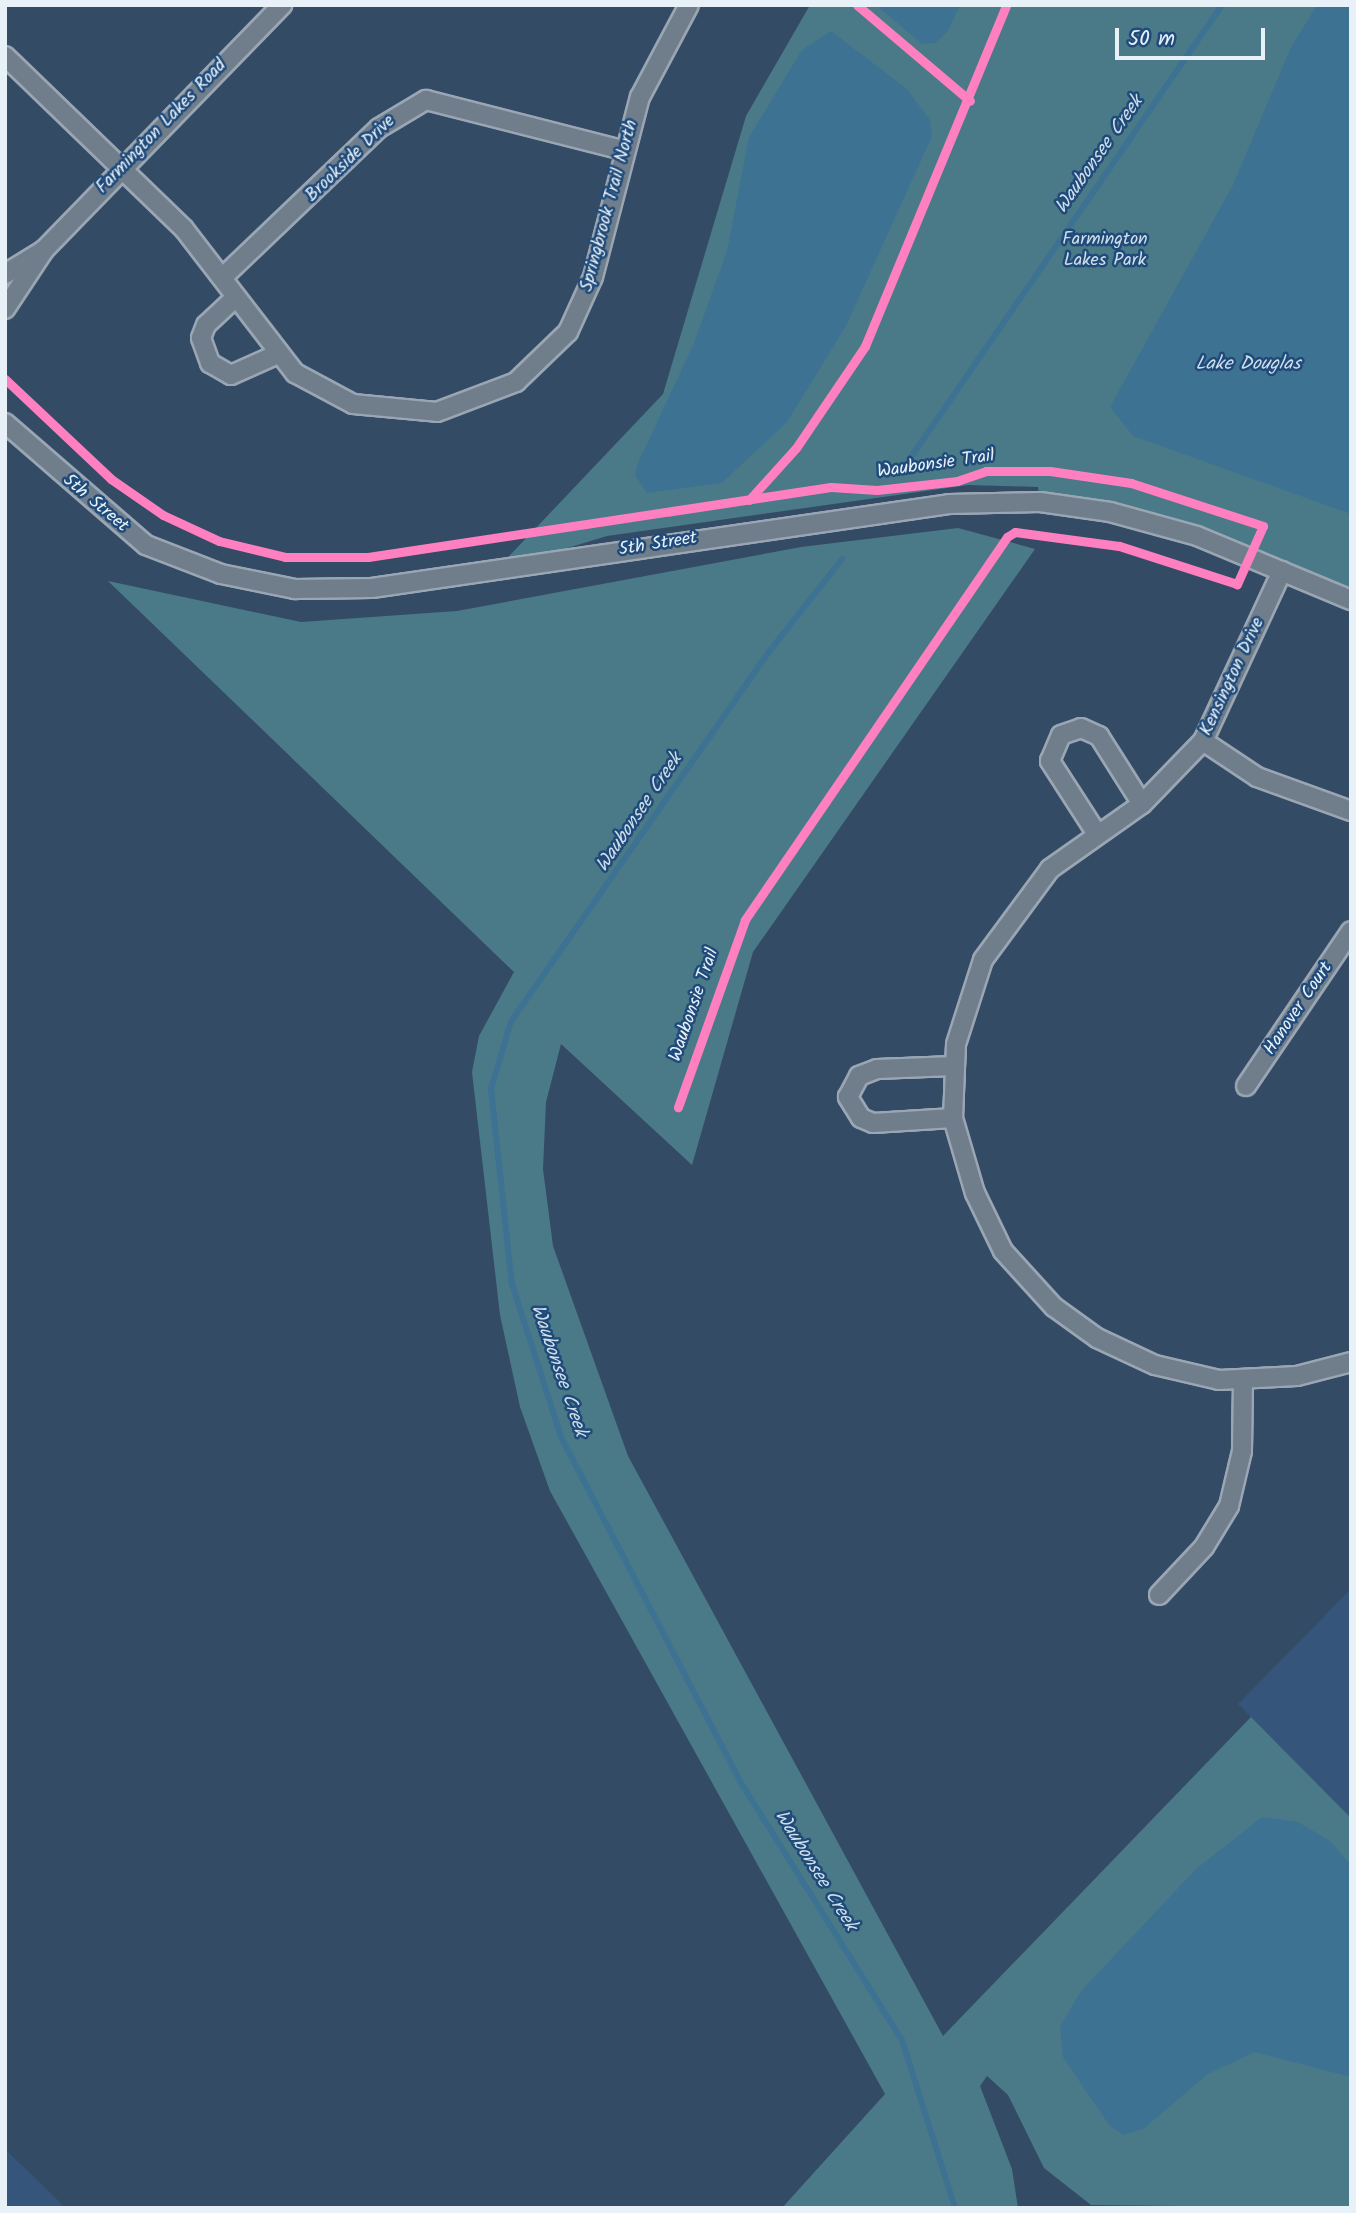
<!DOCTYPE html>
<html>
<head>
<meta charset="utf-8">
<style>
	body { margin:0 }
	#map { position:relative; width:1356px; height:2213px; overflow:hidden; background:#344b65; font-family:Kalam,sans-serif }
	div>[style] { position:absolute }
	.built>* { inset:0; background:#35557b }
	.green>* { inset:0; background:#4a7a88 }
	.water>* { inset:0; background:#3d7293 }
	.stream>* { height:6px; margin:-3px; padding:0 3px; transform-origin:3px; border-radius:3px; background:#3d7293 }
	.roads { filter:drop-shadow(2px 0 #9aa6b3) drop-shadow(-2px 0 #9aa6b3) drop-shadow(0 2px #9aa6b3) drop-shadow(0 -2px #9aa6b3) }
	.street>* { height:18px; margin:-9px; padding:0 9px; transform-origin:9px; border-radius:9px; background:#707e8c }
	.cycleway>* { height:9px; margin:-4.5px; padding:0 4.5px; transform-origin:4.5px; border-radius:4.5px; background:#ff80c0 }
	span { translate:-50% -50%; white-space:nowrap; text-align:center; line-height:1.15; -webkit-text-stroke:5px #1f4a7a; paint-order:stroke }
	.street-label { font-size:18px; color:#e8f1f8 }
	.park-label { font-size:18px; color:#d1e0e8 }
	.water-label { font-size:19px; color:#cedfea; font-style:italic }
	.frame { position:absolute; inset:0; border:7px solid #e8f1f8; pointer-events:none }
	.scale { position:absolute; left:1115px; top:28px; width:150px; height:32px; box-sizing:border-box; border:4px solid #e8f1f8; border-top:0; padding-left:9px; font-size:21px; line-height:24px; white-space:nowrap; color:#e8f1f8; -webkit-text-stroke:5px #1f4a7a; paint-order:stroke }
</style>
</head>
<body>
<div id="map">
	<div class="built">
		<div style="clip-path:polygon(1351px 1589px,1351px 1818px,1238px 1704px)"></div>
		<div style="clip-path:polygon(5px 2149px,66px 2208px,5px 2208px)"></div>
	</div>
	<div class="green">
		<div style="clip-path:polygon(810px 5px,1351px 5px,1351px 600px,1249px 556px,1040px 502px,1038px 487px,968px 485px,607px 536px,496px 570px,663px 394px,746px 116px)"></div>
		<div style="clip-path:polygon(958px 528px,1035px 549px,753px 952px,692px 1165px,561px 1044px,546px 1102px,543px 1169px,553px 1246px,628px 1456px,943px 2036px,1251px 1717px,1351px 1818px,1351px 2208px,1091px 2205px,1044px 2168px,1008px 2095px,987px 2076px,980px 2086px,1012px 2169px,1018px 2208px,782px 2208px,885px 2094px,550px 1491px,520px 1407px,500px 1315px,472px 1072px,479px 1036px,514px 972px,108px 581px,301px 622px,457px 611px,801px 547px)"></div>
	</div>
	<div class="water">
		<div style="clip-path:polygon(876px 5px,960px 5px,947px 32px,935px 43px,922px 44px)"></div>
		<div style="clip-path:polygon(1317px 5px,1351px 5px,1351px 514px,1133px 436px,1110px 407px,1233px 185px,1291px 47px)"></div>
		<div style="clip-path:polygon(831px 31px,907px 89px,930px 120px,932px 136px,846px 326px,787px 422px,722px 483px,647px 493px,635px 475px,638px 463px,694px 343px,727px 251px,749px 137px,802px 50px)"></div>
		<div style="clip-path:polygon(1262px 1817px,1298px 1822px,1330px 1841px,1351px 1865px,1351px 2077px,1255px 2052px,1208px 2074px,1143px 2129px,1123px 2135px,1109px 2125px,1063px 2057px,1060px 2026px,1082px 1990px,1196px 1869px)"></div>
	</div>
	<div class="stream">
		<div style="left:909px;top:460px;width:552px;rotate:-55.48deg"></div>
		<div style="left:842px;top:559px;width:120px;rotate:128.2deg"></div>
		<div style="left:768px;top:653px;width:449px;rotate:124.9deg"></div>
		<div style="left:511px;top:1021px;width:71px;rotate:106.4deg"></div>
		<div style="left:491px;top:1089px;width:196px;rotate:83.9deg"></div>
		<div style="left:512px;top:1284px;width:161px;rotate:72.2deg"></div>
		<div style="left:561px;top:1437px;width:394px;rotate:62.5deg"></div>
		<div style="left:743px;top:1786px;width:300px;rotate:58deg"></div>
		<div style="left:902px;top:2040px;width:176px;rotate:72.5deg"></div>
	</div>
	<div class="roads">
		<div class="street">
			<div style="left:5px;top:56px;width:249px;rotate:44deg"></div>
			<div style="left:184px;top:229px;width:182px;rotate:52.4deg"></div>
			<div style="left:295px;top:373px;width:66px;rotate:28.1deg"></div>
			<div style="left:353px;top:404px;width:84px;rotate:5.4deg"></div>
			<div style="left:437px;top:412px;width:85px;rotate:-20.8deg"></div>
			<div style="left:516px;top:382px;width:72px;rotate:-43.9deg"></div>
			<div style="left:568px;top:332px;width:60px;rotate:-65.6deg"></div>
			<div style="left:593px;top:277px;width:186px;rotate:-75.4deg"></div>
			<div style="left:640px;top:97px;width:104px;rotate:-62deg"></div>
			<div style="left:5px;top:274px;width:46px;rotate:-31.6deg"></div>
			<div style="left:44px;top:250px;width:342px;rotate:-45.8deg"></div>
			<div style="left:224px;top:276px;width:214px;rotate:-43.7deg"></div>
			<div style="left:379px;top:128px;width:55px;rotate:-30.8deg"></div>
			<div style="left:426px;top:100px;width:202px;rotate:14.3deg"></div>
			<div style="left:236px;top:297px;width:41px;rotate:137deg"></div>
			<div style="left:206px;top:325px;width:14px;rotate:111deg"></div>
			<div style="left:201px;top:338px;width:27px;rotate:70deg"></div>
			<div style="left:210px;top:363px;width:24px;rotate:30deg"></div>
			<div style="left:231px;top:375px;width:49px;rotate:-24deg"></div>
			<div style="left:5px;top:309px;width:71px;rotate:-56.5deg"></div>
			<div style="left:5px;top:423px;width:186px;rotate:40.9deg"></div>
			<div style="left:146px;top:545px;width:80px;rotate:21.1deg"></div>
			<div style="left:221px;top:574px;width:76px;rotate:11.5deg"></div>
			<div style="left:295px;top:589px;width:77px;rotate:-0.7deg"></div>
			<div style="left:372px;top:588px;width:583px;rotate:-8.28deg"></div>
			<div style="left:949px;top:504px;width:91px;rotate:-1.3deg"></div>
			<div style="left:1040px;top:502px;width:71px;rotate:8.1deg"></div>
			<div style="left:1110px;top:512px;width:90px;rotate:15.4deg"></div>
			<div style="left:1197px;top:536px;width:167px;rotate:22.6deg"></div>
			<div style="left:1282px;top:571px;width:187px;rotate:114.9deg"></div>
			<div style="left:1203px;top:741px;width:88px;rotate:134.1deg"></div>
			<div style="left:1142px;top:804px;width:113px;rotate:144.8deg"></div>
			<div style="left:1050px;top:869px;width:113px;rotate:126.4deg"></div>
			<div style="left:983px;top:960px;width:88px;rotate:107.8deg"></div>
			<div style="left:956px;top:1044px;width:74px;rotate:92.3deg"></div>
			<div style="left:953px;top:1118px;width:78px;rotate:73.7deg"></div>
			<div style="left:975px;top:1193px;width:64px;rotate:64.2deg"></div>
			<div style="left:1003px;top:1251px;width:76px;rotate:47.7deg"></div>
			<div style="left:1054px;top:1307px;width:53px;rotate:35.8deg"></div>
			<div style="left:1097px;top:1338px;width:64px;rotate:25deg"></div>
			<div style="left:1155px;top:1365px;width:66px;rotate:13.2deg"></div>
			<div style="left:1219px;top:1380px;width:78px;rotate:-2.9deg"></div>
			<div style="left:1297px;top:1376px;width:56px;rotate:-14.5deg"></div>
			<div style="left:1203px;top:741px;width:65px;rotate:33.7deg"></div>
			<div style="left:1257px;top:777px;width:100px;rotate:19.9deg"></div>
			<div style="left:1097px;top:834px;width:87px;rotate:-122.8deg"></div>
			<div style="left:1050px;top:761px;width:28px;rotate:-67deg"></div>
			<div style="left:1061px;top:735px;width:21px;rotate:-19deg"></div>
			<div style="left:1081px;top:728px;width:20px;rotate:24deg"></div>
			<div style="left:1099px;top:736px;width:80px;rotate:57.7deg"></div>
			<div style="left:1246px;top:1086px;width:187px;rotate:-55.9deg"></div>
			<div style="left:953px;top:1118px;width:80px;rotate:176.4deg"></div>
			<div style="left:873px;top:1123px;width:13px;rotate:-157deg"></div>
			<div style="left:861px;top:1118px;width:25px;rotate:-122deg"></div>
			<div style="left:848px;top:1097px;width:24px;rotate:-62deg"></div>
			<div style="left:859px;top:1076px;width:19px;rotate:-21deg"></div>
			<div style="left:877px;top:1069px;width:76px;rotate:-2.3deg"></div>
			<div style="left:1159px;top:1595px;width:66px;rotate:-46.8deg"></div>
			<div style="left:1204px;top:1547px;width:48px;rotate:-58.6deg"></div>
			<div style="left:1229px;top:1506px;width:57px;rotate:-76.7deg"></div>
			<div style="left:1242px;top:1451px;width:70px;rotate:-89.2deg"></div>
		</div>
	</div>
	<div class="cycleway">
		<div style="left:857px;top:5px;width:148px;rotate:40.3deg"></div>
		<div style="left:5px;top:379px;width:146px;rotate:43.3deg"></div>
		<div style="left:111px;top:479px;width:63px;rotate:34.7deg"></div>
		<div style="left:163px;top:515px;width:62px;rotate:24.9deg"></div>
		<div style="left:219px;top:541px;width:68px;rotate:13.6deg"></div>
		<div style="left:285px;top:557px;width:83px"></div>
		<div style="left:368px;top:557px;width:468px;rotate:-8.6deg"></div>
		<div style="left:831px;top:487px;width:46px;rotate:3.7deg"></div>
		<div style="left:877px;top:490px;width:81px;rotate:-6.4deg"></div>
		<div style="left:957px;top:481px;width:31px;rotate:-19deg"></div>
		<div style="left:986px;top:471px;width:64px"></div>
		<div style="left:1050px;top:471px;width:82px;rotate:8.4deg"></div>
		<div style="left:1131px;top:483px;width:139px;rotate:18deg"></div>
		<div style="left:1263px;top:526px;width:64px;rotate:114.1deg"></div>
		<div style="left:1237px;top:584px;width:124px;rotate:-162.1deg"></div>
		<div style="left:1119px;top:546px;width:105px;rotate:-172.3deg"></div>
		<div style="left:1015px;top:532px;width:9px;rotate:148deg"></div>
		<div style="left:1007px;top:537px;width:464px;rotate:124.4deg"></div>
		<div style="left:745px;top:920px;width:199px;rotate:109.7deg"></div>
		<div style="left:749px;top:500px;width:70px;rotate:-47.9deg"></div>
		<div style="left:796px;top:448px;width:123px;rotate:-55.9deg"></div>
		<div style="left:865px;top:346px;width:369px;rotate:-67.5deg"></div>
	</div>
	<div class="street-label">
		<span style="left:162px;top:127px;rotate:-46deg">Farmington Lakes Road</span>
		<span style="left:351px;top:159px;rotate:-44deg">Brookside Drive</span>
		<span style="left:610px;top:206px;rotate:-75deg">Springbrook Trail North</span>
		<span style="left:936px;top:465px;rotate:-8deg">Waubonsie Trail</span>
		<span style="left:95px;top:504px;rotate:40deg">5th Street</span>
		<span style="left:658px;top:545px;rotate:-9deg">5th Street</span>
		<span style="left:1233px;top:677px;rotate:-65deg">Kensington Drive</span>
		<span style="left:695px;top:1005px;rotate:-71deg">Waubonsie Trail</span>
		<span style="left:1299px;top:1009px;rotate:-56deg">Hanover Court</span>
	</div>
	<div class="park-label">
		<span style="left:1105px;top:251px">Farmington<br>Lakes Park</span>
	</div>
	<div class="water-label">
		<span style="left:1100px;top:155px;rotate:-55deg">Waubonsee Creek</span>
		<span style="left:1248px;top:365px">Lake Douglas</span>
		<span style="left:640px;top:813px;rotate:-56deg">Waubonsee Creek</span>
		<span style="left:558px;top:1371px;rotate:71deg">Waubonsee Creek</span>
		<span style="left:815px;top:1871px;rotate:58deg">Waubonsee Creek</span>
	</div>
	<div class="frame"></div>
	<div class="scale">50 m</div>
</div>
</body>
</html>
